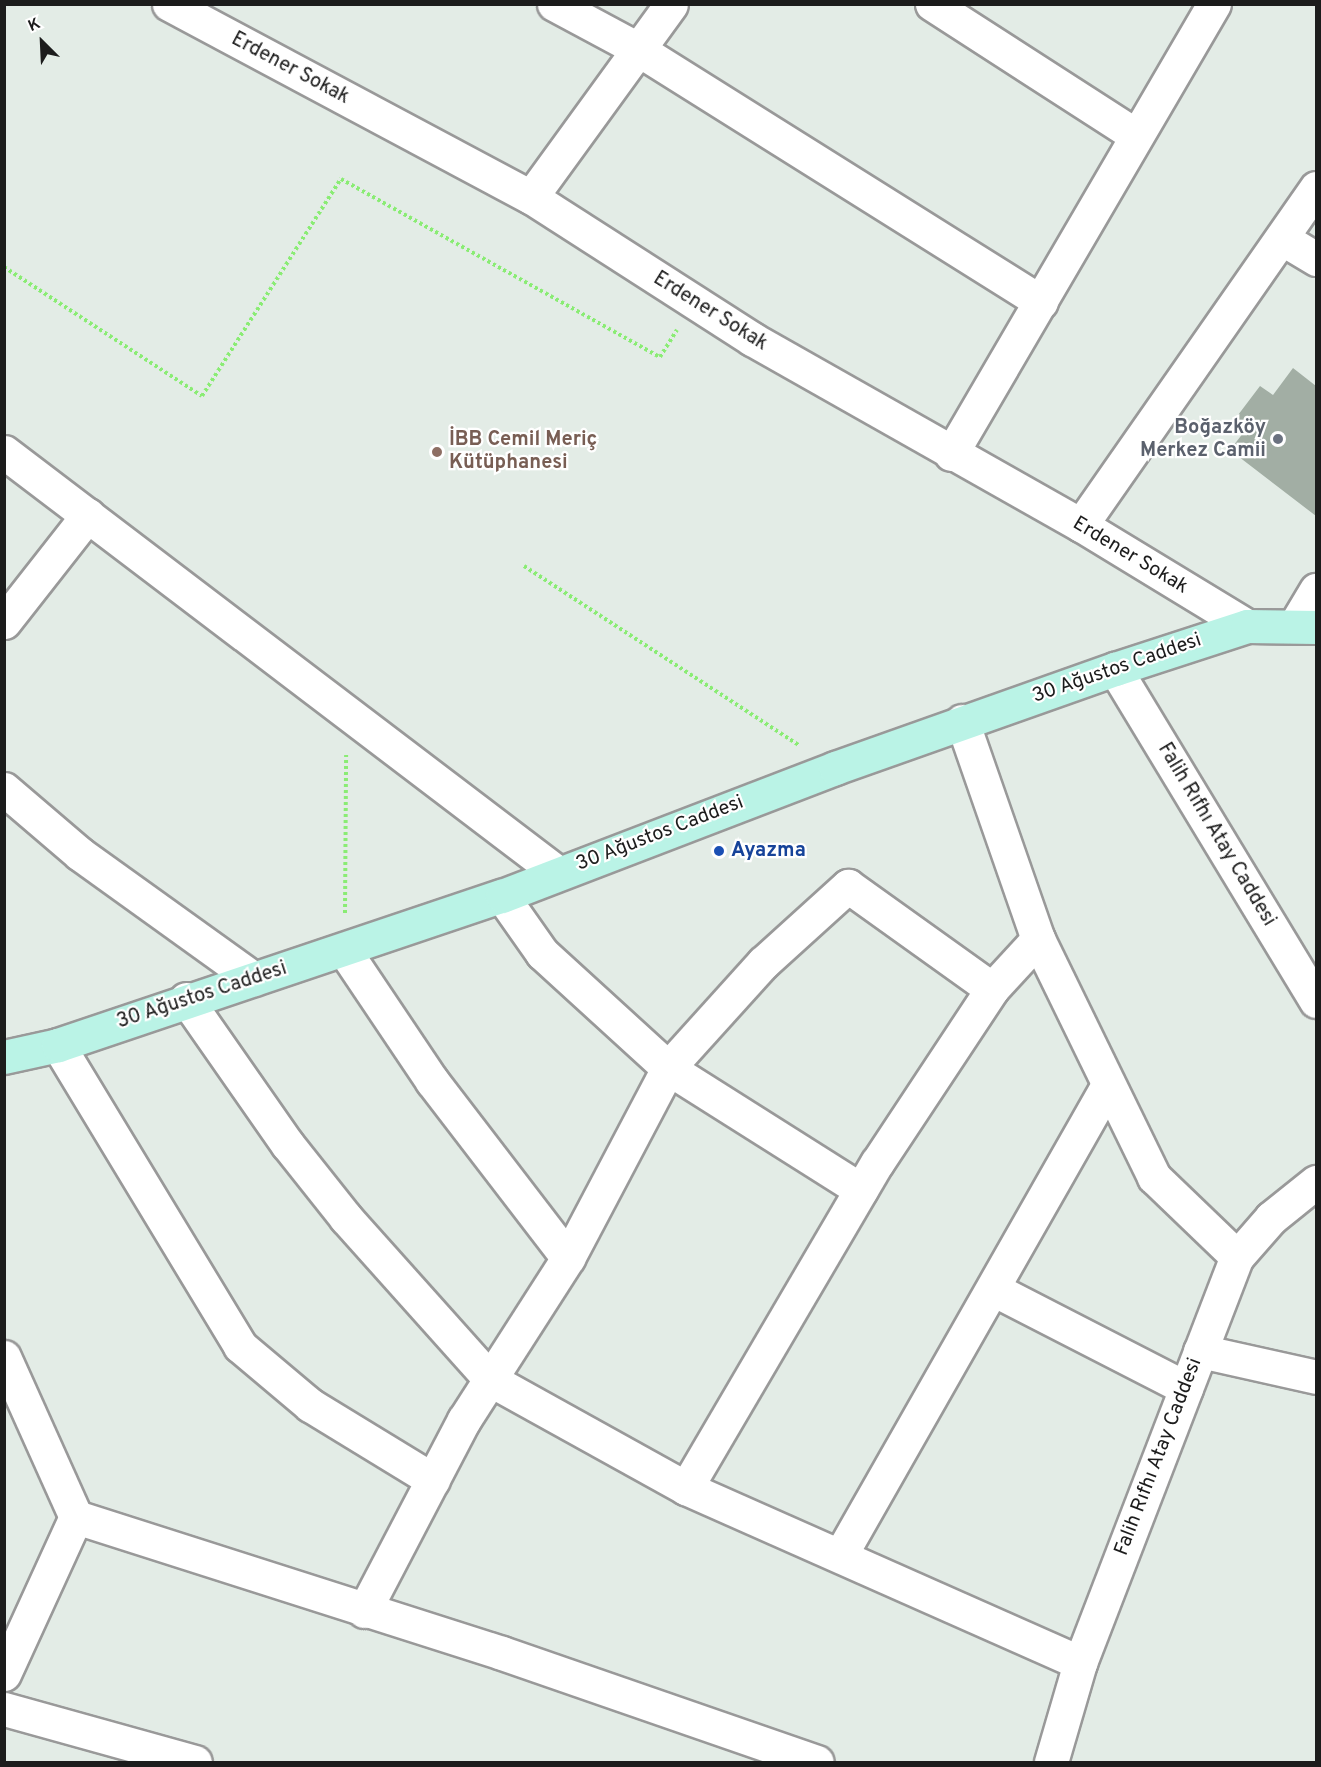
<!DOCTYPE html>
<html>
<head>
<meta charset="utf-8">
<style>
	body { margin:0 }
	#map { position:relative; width:1321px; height:1767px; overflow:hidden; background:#e3ece6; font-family:Overpass,sans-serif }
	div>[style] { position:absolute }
	.building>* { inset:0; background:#a2aea4 }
	.path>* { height:4px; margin-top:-2px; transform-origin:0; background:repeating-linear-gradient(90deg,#8aec74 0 3px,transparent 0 6px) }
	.roads { filter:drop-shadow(2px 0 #999) drop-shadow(-2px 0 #999) drop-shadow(0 2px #999) drop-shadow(0 -2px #999) }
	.minor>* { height:33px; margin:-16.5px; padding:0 16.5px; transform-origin:16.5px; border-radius:16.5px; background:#fff }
	.tertiary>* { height:33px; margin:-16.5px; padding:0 16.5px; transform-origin:16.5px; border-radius:16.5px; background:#fff }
	.secondary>* { height:33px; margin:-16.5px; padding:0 16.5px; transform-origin:16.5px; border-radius:16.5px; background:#baf3e6 }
	.dots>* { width:16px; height:16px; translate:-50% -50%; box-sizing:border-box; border:3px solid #fff; border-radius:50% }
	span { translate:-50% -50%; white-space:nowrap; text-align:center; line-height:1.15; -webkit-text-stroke:4.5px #fff; paint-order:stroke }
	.street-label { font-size:20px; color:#1c1c1c }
	.worship-label { font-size:20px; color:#5b616d; font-weight:700 }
	.right { translate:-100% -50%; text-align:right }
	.education-label { font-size:20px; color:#785e54; font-weight:700 }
	.left { translate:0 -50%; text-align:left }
	.transit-label { font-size:20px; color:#164399; font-weight:700 }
	.frame { position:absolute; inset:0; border:6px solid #1c1c1c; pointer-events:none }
	.north { position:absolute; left:12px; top:12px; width:60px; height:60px; -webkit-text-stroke:4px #fff; paint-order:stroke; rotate:336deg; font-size:16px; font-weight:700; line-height:24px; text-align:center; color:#1c1c1c }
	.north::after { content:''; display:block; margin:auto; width:21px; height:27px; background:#1c1c1c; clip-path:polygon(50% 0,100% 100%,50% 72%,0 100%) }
</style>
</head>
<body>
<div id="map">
	<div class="building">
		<div style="clip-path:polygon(1293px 368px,1316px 386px,1316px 516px,1230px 450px,1247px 428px,1235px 419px,1260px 386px,1273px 395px)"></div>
	</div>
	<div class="path">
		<div style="left:4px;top:267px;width:236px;rotate:33.1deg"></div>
		<div style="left:202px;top:396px;width:258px;rotate:-57.4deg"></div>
		<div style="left:341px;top:179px;width:365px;rotate:29.2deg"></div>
		<div style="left:660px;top:357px;width:32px;rotate:-58deg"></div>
		<div style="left:524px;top:566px;width:328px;rotate:33.1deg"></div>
		<div style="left:345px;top:913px;width:158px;rotate:-89.6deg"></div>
	</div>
	<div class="roads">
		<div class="minor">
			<div style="left:169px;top:4px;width:410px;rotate:28.1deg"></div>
			<div style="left:531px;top:197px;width:263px;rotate:32.7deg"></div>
			<div style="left:752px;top:339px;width:378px;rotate:29.5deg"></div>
			<div style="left:1081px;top:525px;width:194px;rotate:31.3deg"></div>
			<div style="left:554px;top:4px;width:93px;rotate:28.2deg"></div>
			<div style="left:636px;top:48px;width:478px;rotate:32.1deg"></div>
			<div style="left:932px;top:4px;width:242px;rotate:32.8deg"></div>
			<div style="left:531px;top:197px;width:238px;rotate:-54deg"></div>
			<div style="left:1283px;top:239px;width:39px;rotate:31deg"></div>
			<div style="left:4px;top:452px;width:696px;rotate:37.23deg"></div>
			<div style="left:951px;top:454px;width:521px;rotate:-59.7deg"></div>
			<div style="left:1081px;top:525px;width:411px;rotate:-55.1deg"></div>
			<div style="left:4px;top:622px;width:136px;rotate:-51.9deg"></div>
			<div style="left:1295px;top:625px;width:41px;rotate:-59deg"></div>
			<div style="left:962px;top:721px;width:231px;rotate:70.8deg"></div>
			<div style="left:1038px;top:939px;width:265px;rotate:64deg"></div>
			<div style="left:1154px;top:1177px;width:115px;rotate:43.9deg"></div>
			<div style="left:4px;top:789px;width:100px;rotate:40.5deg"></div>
			<div style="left:80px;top:854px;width:214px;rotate:35.7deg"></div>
			<div style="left:502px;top:896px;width:70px;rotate:54.9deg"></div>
			<div style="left:542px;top:953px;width:171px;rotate:42.4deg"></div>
			<div style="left:668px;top:1068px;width:228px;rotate:32.3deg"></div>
			<div style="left:344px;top:950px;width:158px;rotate:56.1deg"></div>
			<div style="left:432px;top:1081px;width:223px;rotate:52.5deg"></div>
			<div style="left:186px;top:999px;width:178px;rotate:55.1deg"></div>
			<div style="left:288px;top:1145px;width:93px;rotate:51.5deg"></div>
			<div style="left:346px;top:1218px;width:217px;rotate:48.2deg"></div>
			<div style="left:491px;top:1380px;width:223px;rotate:29deg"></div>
			<div style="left:686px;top:1488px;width:431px;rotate:23.9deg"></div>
			<div style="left:58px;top:1045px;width:352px;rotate:58.8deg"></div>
			<div style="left:240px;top:1346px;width:92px;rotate:40.1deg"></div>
			<div style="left:310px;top:1405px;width:144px;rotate:31.4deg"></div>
			<div style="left:993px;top:1289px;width:217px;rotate:27.2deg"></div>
			<div style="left:1200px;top:1351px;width:119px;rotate:12.6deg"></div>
			<div style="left:4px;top:1357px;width:175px;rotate:65.8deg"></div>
			<div style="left:76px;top:1517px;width:447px;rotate:17.7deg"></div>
			<div style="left:502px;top:1653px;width:333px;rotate:19.1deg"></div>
			<div style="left:686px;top:1488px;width:377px;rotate:-59.6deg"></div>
			<div style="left:877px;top:1163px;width:209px;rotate:-56.5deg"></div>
			<div style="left:992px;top:989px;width:68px;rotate:-47.4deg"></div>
			<div style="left:841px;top:1554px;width:540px;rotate:-60.35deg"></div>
			<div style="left:364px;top:1611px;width:216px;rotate:-62.4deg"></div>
			<div style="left:464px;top:1420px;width:193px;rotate:-57.3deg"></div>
			<div style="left:568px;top:1258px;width:215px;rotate:-62.2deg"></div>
			<div style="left:668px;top:1068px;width:142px;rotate:-47.9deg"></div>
			<div style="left:763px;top:963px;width:115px;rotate:-42.2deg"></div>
			<div style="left:848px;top:886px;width:177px;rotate:35.6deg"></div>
			<div style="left:4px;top:1674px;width:173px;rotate:-65.4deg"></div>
			<div style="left:4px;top:1709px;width:198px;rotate:15.5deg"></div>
		</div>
		<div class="tertiary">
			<div style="left:1115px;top:669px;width:388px;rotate:58.8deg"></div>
			<div style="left:1051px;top:1762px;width:103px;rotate:-73.7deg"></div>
			<div style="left:1080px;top:1663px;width:435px;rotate:-68.9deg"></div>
			<div style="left:1237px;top:1257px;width:52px;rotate:-48.9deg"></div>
			<div style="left:1271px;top:1218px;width:58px;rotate:-38.7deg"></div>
		</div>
		<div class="secondary">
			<div style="left:4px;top:1057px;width:55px;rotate:-12.5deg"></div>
			<div style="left:58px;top:1045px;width:468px;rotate:-18.6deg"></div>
			<div style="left:502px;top:896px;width:357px;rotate:-21deg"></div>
			<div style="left:835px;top:768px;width:297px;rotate:-19.5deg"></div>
			<div style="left:1115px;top:669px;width:139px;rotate:-18deg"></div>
			<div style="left:1247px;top:626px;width:69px;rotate:0.8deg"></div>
		</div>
	</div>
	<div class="dots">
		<div style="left:1278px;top:439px;background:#6b7280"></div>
		<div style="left:437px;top:452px;background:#8d6e63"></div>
		<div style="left:719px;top:851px;background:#1a4fb4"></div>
	</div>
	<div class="street-label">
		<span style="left:290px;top:69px;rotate:28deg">Erdener Sokak</span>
		<span style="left:710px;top:312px;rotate:32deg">Erdener Sokak</span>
		<span style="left:1130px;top:556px;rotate:31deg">Erdener Sokak</span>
		<span style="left:1117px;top:669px;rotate:-19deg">30 Ağustos Caddesi</span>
		<span style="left:660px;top:834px;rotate:-21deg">30 Ağustos Caddesi</span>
		<span style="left:1216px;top:835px;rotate:59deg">Falih Rıfhı Atay Caddesi</span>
		<span style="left:202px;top:996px;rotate:-18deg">30 Ağustos Caddesi</span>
		<span style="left:1159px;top:1457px;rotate:-69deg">Falih Rıfhı Atay Caddesi</span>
	</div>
	<div class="worship-label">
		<span class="right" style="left:1266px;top:440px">Boğazköy<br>Merkez Camii</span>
	</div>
	<div class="education-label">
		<span class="left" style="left:449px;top:452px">İBB Cemil Meriç<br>Kütüphanesi</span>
	</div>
	<div class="transit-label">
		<span class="left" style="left:731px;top:851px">Ayazma</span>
	</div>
	<div class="frame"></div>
	<div class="north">K</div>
</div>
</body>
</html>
